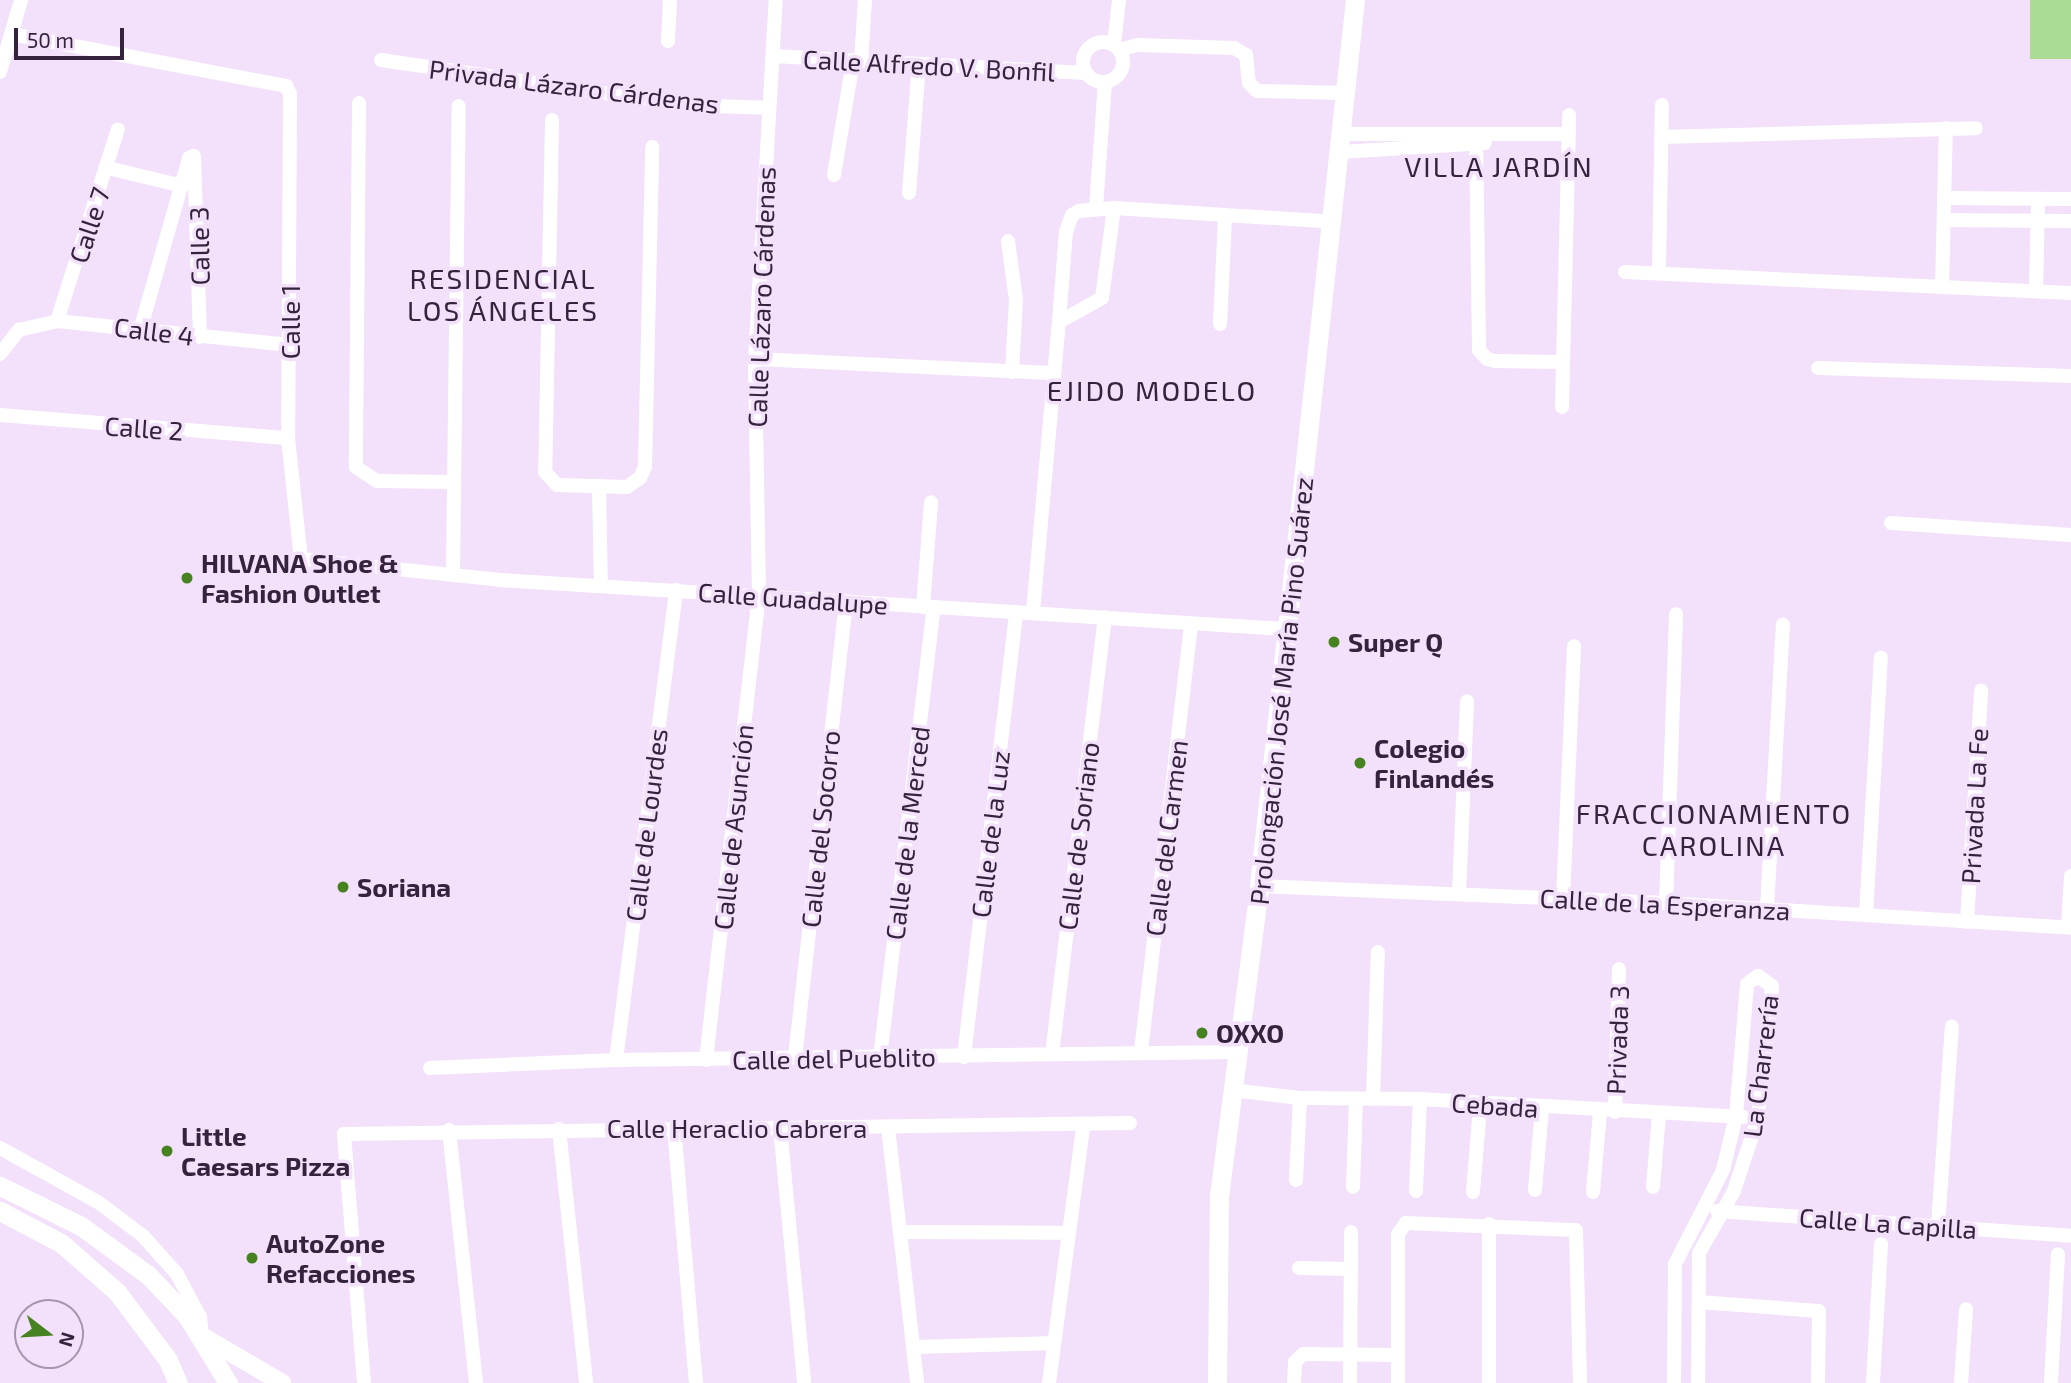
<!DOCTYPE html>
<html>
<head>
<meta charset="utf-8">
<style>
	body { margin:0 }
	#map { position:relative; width:2071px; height:1383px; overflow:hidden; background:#f3e0fb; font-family:"Exo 2",sans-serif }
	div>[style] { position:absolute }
	.green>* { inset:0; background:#aadc93; transform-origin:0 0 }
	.minor>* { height:14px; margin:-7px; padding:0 7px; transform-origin:7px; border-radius:7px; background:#fff }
	.minor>.ring { margin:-7px; padding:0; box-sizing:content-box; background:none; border:14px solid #fff; border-radius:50% }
	.tertiary>* { height:18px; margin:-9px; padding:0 9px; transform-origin:9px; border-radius:9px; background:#fff }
	.secondary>* { height:19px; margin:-9.5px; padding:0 9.5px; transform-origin:9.5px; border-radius:9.5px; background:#fff }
	.dots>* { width:19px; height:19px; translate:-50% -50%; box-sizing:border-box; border:4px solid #f3e0fb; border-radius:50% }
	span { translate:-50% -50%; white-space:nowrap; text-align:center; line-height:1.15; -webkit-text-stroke:7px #f3e0fb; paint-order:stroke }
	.street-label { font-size:26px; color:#35233d }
	.poi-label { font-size:26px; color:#35233d; font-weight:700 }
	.left { translate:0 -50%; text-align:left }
	.neighbourhood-label { font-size:28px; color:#35233d; letter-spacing:2px }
	.north { position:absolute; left:14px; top:1299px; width:70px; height:70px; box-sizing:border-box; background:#f3e0fb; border:2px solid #a794af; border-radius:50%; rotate:107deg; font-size:19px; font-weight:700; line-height:28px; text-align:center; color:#35233d }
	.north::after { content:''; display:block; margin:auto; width:24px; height:32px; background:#468220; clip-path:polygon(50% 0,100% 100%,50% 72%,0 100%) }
	.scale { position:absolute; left:14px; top:28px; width:110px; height:32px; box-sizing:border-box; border:4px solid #35233d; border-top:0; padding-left:9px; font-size:21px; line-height:24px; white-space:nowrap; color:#35233d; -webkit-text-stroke:5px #f3e0fb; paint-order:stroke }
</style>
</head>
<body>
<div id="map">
	<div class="green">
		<div style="left:2030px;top:0;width:41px;height:59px"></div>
	</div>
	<div class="minor">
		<div style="left:11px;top:34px;width:280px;rotate:10.7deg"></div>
		<div style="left:286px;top:86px;width:9px;rotate:63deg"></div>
		<div style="left:290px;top:94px;width:344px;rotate:90.3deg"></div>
		<div style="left:288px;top:438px;width:122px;rotate:83.9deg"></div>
		<div style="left:301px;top:559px;width:200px;rotate:6deg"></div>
		<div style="left:500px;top:580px;width:788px;rotate:3.57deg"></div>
		<div style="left:668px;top:41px;width:41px;rotate:-87.2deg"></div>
		<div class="ring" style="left:1083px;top:42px;width:26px;height:26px"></div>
		<div style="left:1114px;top:45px;width:45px;rotate:-83.7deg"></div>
		<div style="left:1119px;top:50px;width:20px;rotate:-15deg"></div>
		<div style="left:1138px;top:45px;width:96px;rotate:1.8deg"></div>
		<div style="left:1234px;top:48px;width:14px;rotate:30deg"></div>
		<div style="left:1246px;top:55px;width:28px;rotate:84deg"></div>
		<div style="left:1249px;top:83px;width:11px;rotate:45deg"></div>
		<div style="left:1257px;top:91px;width:89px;rotate:1.3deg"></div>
		<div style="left:773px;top:56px;width:313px;rotate:3.1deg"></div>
		<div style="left:381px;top:60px;width:309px;rotate:8.4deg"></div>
		<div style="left:687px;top:105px;width:82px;rotate:2.1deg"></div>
		<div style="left:861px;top:61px;width:61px;rotate:-86.2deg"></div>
		<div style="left:0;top:72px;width:75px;rotate:-73.7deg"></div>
		<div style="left:359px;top:103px;width:364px;rotate:90.5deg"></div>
		<div style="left:356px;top:467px;width:25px;rotate:34deg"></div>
		<div style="left:377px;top:481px;width:76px;rotate:0.8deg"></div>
		<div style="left:552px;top:120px;width:352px;rotate:91.1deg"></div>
		<div style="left:545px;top:472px;width:18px;rotate:47deg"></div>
		<div style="left:557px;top:485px;width:70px;rotate:1.6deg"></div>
		<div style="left:627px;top:487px;width:16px;rotate:-35deg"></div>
		<div style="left:640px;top:478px;width:12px;rotate:-66deg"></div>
		<div style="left:645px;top:467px;width:320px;rotate:-88.7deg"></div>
		<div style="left:1343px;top:134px;width:226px"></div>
		<div style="left:1476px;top:134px;width:216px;rotate:89.2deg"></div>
		<div style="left:1479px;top:350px;width:12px;rotate:48deg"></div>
		<div style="left:1487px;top:359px;width:8px;rotate:14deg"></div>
		<div style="left:1495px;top:361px;width:68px;rotate:0.8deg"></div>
		<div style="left:1661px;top:137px;width:315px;rotate:-1.6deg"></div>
		<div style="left:1341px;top:152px;width:144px;rotate:-3.6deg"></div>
		<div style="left:194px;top:156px;width:181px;rotate:88.1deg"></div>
		<div style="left:108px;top:168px;width:77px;rotate:13.5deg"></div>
		<div style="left:834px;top:175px;width:116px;rotate:-80.5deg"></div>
		<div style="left:909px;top:193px;width:129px;rotate:-85.6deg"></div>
		<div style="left:1944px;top:198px;width:127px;rotate:0.5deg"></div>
		<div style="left:1096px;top:208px;width:126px;rotate:-85.9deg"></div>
		<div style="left:1944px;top:220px;width:127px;rotate:0.5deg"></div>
		<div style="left:1008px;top:241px;width:60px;rotate:82.3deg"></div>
		<div style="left:1016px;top:300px;width:72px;rotate:93.2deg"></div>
		<div style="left:1659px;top:271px;width:166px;rotate:-89deg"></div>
		<div style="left:1625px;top:272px;width:446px;rotate:2.7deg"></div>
		<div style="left:1942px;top:287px;width:159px;rotate:-88.6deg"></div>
		<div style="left:2036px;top:291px;width:91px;rotate:-88.7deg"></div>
		<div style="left:57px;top:321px;width:201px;rotate:-72.4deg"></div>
		<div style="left:1059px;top:322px;width:90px;rotate:-85.6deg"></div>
		<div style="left:1066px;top:232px;width:18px;rotate:-71deg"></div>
		<div style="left:1072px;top:215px;width:8px;rotate:-30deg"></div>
		<div style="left:1079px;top:211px;width:35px;rotate:-5deg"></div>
		<div style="left:1114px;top:208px;width:220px;rotate:3.6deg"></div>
		<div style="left:1220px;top:324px;width:107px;rotate:-87.3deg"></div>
		<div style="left:141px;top:327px;width:176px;rotate:-74.1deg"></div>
		<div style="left:189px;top:158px;width:5px;rotate:-22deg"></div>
		<div style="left:0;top:354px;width:31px;rotate:-52deg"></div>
		<div style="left:19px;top:330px;width:39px;rotate:-13deg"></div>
		<div style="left:57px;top:321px;width:234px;rotate:5.9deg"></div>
		<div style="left:755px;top:359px;width:296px;rotate:2.7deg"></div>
		<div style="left:1818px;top:368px;width:253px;rotate:1.8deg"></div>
		<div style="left:1562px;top:407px;width:292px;rotate:-88.6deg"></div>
		<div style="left:0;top:415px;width:289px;rotate:4.6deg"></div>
		<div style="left:599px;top:486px;width:100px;rotate:88.9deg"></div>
		<div style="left:1891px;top:523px;width:180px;rotate:3.8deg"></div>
		<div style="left:453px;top:573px;width:467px;rotate:-89.3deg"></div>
		<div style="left:923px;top:607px;width:105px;rotate:-85.6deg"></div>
		<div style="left:1033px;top:612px;width:291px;rotate:-84.9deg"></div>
		<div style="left:1059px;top:322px;width:49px;rotate:-29.2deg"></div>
		<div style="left:1102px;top:298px;width:91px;rotate:-82.4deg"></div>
		<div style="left:1259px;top:886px;width:407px;rotate:2.4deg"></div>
		<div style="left:1666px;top:903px;width:406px;rotate:3.5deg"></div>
		<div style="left:1459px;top:894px;width:193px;rotate:-87.6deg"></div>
		<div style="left:1563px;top:899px;width:253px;rotate:-87.5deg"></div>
		<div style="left:1666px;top:903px;width:289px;rotate:-88deg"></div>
		<div style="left:1767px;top:909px;width:285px;rotate:-86.8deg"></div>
		<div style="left:1866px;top:915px;width:258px;rotate:-86.7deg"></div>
		<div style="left:1967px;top:922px;width:232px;rotate:-86.5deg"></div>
		<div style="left:2068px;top:927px;width:51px;rotate:-86.6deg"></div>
		<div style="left:1141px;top:1051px;width:429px;rotate:-83.3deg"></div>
		<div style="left:1052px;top:1054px;width:440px;rotate:-83.1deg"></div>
		<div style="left:795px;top:1057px;width:459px;rotate:-83.6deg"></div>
		<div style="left:964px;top:1057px;width:448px;rotate:-83.3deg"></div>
		<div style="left:880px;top:1058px;width:453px;rotate:-83.2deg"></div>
		<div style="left:616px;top:1060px;width:474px;rotate:-82.7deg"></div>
		<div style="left:706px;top:1060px;width:468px;rotate:-83.5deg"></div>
		<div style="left:759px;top:595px;width:236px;rotate:-91deg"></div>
		<div style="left:755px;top:359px;width:360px;rotate:-86.7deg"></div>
		<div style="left:430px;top:1068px;width:186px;rotate:-2.5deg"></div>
		<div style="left:616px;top:1060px;width:621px;rotate:-0.74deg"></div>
		<div style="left:1232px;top:1090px;width:68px;rotate:6.7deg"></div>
		<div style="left:1300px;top:1098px;width:120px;rotate:0.5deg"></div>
		<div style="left:1420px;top:1099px;width:324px;rotate:3.2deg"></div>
		<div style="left:1373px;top:1099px;width:147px;rotate:-88.1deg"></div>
		<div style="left:1615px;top:1112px;width:143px;rotate:-88.4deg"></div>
		<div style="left:674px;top:1127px;width:257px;rotate:85.1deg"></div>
		<div style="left:780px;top:1127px;width:257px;rotate:84.6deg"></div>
		<div style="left:888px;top:1127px;width:258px;rotate:83.5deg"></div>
		<div style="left:559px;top:1129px;width:255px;rotate:83.9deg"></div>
		<div style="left:449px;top:1130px;width:254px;rotate:83.9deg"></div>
		<div style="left:0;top:1148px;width:112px;rotate:28.9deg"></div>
		<div style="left:98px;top:1202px;width:56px;rotate:37.1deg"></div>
		<div style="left:143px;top:1236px;width:51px;rotate:48.2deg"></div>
		<div style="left:177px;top:1274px;width:49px;rotate:61.9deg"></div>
		<div style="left:200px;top:1317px;width:19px;rotate:84deg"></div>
		<div style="left:1296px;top:1180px;width:82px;rotate:-87.2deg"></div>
		<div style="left:1353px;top:1187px;width:88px;rotate:-88deg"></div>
		<div style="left:1653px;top:1187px;width:73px;rotate:-85.3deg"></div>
		<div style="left:1535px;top:1190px;width:82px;rotate:-85.1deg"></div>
		<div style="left:1416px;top:1191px;width:92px;rotate:-87.5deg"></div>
		<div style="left:1473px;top:1192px;width:86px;rotate:-85.3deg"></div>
		<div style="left:1593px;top:1192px;width:80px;rotate:-85deg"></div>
		<div style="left:1717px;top:1211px;width:355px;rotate:4deg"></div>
		<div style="left:1489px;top:1224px;width:159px;rotate:90deg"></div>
		<div style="left:1938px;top:1225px;width:199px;rotate:-86deg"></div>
		<div style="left:902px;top:1232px;width:164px;rotate:0.3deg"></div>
		<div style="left:1299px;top:1268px;width:52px;rotate:1.1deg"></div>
		<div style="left:1699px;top:1302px;width:120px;rotate:4.3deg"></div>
		<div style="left:1819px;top:1311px;width:72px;rotate:90.8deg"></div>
		<div style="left:914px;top:1347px;width:140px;rotate:-1.6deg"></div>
		<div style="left:364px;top:1383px;width:250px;rotate:-94.6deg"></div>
		<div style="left:344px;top:1134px;width:786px;rotate:-0.8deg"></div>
		<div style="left:1049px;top:1383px;width:258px;rotate:-82.4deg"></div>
		<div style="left:1294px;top:1383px;width:21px;rotate:-87deg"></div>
		<div style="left:1295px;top:1362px;width:11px;rotate:-45deg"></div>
		<div style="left:1303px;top:1354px;width:95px;rotate:0.6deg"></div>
		<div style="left:1350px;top:1383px;width:151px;rotate:-89.6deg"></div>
		<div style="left:1398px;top:1383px;width:149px;rotate:-90deg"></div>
		<div style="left:1398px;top:1234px;width:14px;rotate:-54deg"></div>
		<div style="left:1406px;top:1223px;width:170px;rotate:2.4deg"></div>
		<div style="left:1576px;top:1230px;width:153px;rotate:88.5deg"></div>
		<div style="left:1674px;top:1383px;width:119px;rotate:-89.5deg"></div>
		<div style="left:1675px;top:1264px;width:106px;rotate:-62.9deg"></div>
		<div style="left:1723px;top:1170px;width:56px;rotate:-76.5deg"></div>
		<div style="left:1736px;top:1116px;width:132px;rotate:-85.2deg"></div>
		<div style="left:1747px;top:984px;width:14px;rotate:-36deg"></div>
		<div style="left:1758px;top:976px;width:17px;rotate:36deg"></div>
		<div style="left:1772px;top:986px;width:133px;rotate:96.1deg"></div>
		<div style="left:1758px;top:1118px;width:77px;rotate:108.2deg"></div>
		<div style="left:1734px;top:1191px;width:71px;rotate:119.4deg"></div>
		<div style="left:1699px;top:1253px;width:130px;rotate:90.4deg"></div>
		<div style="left:1873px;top:1383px;width:139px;rotate:-86.7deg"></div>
		<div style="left:1961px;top:1383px;width:74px;rotate:-86.1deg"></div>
		<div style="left:2051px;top:1383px;width:129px;rotate:-86.9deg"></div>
	</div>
	<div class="tertiary">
		<div style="left:202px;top:1336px;width:93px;rotate:30.4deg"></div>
	</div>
	<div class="secondary">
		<div style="left:0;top:1186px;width:90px;rotate:26.3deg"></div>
		<div style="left:81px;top:1226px;width:83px;rotate:36.2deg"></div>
		<div style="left:148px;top:1275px;width:57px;rotate:46.4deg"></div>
		<div style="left:187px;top:1316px;width:79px;rotate:58.5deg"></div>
		<div style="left:0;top:1211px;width:69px;rotate:27.7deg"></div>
		<div style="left:61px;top:1243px;width:74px;rotate:41.2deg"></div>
		<div style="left:117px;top:1292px;width:85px;rotate:53.1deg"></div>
		<div style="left:168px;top:1360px;width:25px;rotate:67deg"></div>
		<div style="left:1217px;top:1383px;width:187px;rotate:-89.4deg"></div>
		<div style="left:1219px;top:1196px;width:313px;rotate:-82.6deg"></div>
		<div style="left:1259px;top:886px;width:891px;rotate:-83.82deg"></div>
	</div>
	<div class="dots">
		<div style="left:187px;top:578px;background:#468220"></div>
		<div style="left:1334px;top:642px;background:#468220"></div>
		<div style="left:1360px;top:763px;background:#468220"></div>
		<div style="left:343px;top:887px;background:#468220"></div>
		<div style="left:1202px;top:1033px;background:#468220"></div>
		<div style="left:167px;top:1151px;background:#468220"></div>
		<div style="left:252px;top:1258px;background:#468220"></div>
	</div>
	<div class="street-label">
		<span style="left:929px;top:65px;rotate:3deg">Calle Alfredo V. Bonfil</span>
		<span style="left:574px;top:86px;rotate:7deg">Privada Lázaro Cárdenas</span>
		<span style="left:89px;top:225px;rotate:-72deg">Calle 7</span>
		<span style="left:199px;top:246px;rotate:-91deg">Calle 3</span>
		<span style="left:761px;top:297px;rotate:-88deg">Calle Lázaro Cárdenas</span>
		<span style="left:290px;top:322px;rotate:-90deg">Calle 1</span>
		<span style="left:154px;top:331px;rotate:7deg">Calle 4</span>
		<span style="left:144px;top:428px;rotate:4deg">Calle 2</span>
		<span style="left:793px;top:598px;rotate:4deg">Calle Guadalupe</span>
		<span style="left:1281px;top:691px;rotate:-84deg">Prolongación José María Pino Suárez</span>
		<span style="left:1974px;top:806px;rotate:-87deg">Privada La Fe</span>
		<span style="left:646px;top:825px;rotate:-83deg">Calle de Lourdes</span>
		<span style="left:733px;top:827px;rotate:-84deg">Calle de Asunción</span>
		<span style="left:820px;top:829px;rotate:-84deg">Calle del Socorro</span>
		<span style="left:907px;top:833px;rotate:-83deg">Calle de la Merced</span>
		<span style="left:990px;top:834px;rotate:-83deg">Calle de la Luz</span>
		<span style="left:1078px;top:836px;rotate:-83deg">Calle de Soriano</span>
		<span style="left:1166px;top:838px;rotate:-83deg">Calle del Carmen</span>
		<span style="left:1665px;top:904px;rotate:3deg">Calle de la Esperanza</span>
		<span style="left:1617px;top:1040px;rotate:-88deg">Privada 3</span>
		<span style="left:834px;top:1058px;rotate:-1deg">Calle del Pueblito</span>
		<span style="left:1760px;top:1066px;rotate:-83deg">La Charrería</span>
		<span style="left:1495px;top:1105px;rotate:4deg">Cebada</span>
		<span style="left:737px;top:1128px">Calle Heraclio Cabrera</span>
		<span style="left:1888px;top:1223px;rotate:4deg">Calle La Capilla</span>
	</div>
	<div class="poi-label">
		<span class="left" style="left:201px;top:578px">HILVANA Shoe &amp;<br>Fashion Outlet</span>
		<span class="left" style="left:1348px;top:642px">Super Q</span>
		<span class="left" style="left:1374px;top:763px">Colegio<br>Finlandés</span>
		<span class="left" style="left:357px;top:887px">Soriana</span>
		<span class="left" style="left:1216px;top:1033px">OXXO</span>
		<span class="left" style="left:181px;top:1151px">Little<br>Caesars Pizza</span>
		<span class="left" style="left:266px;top:1258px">AutoZone<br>Refacciones</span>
	</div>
	<div class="neighbourhood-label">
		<span style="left:1499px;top:166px">VILLA JARDÍN</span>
		<span style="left:503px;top:294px">RESIDENCIAL<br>LOS ÁNGELES</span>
		<span style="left:1152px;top:390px">EJIDO MODELO</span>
		<span style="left:1714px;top:829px">FRACCIONAMIENTO<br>CAROLINA</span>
	</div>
	<div class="north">N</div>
	<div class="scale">50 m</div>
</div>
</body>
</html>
